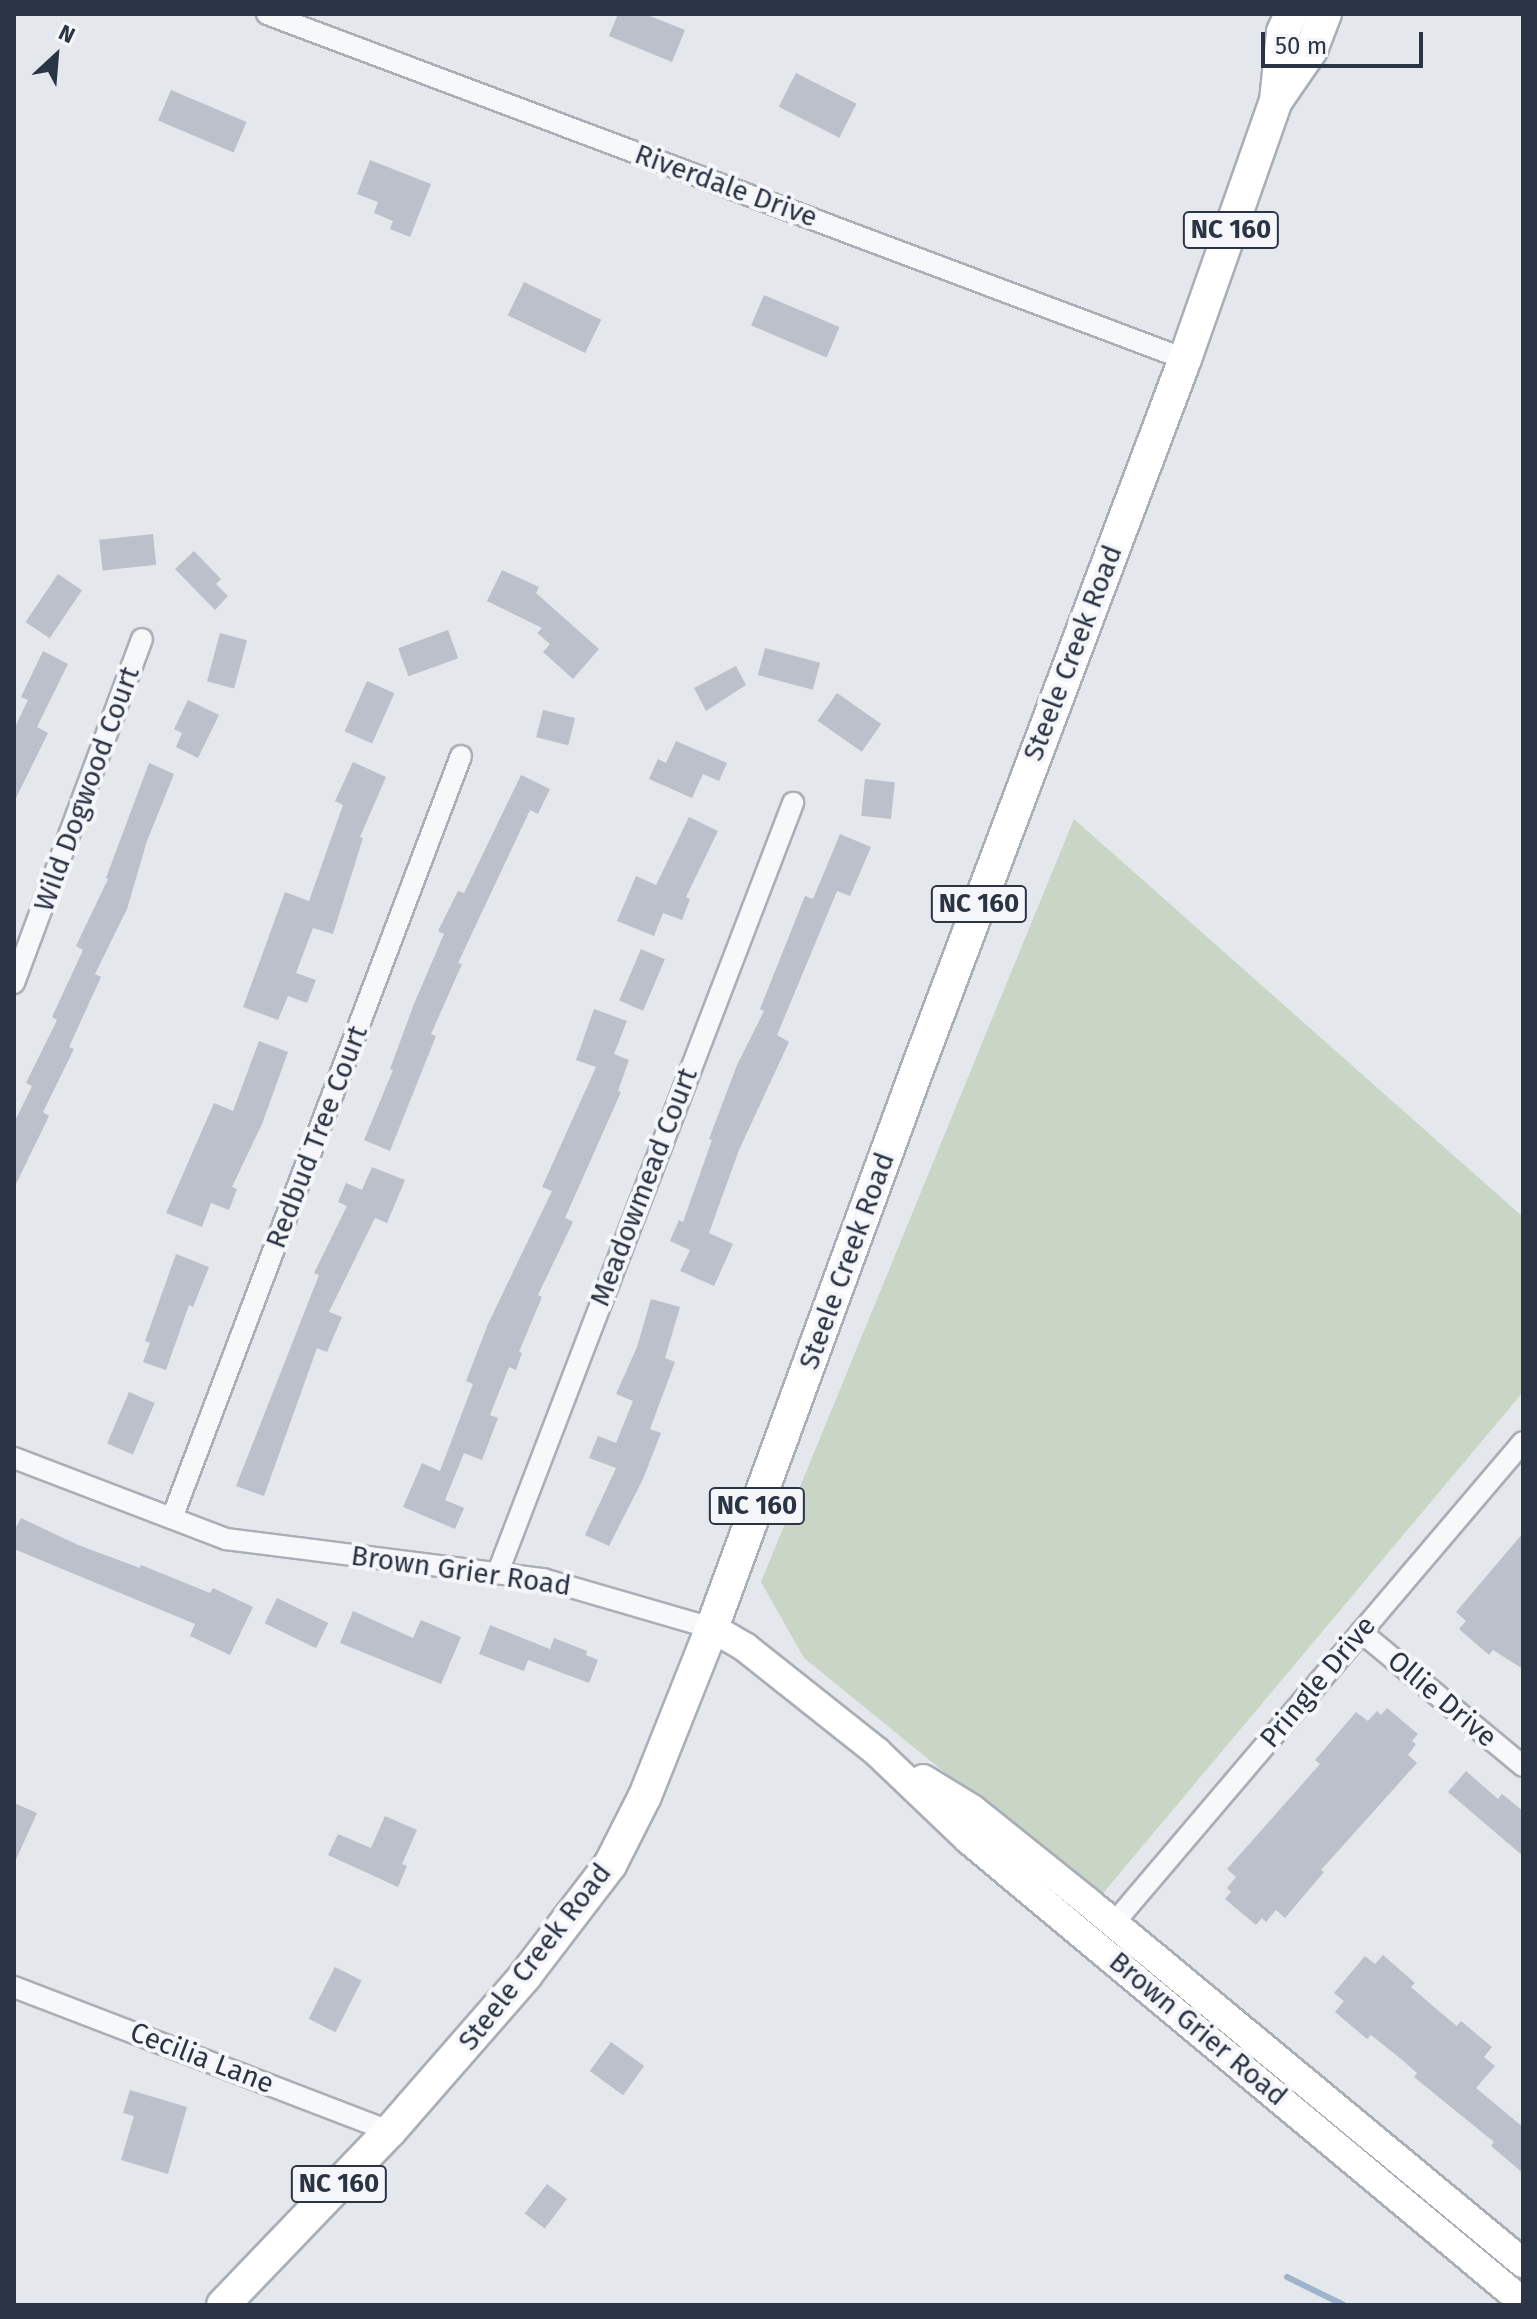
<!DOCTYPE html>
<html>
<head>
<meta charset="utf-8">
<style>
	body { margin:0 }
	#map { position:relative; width:1537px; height:2319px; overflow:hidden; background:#e4e7ec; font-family:"Fira Sans",sans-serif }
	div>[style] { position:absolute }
	.green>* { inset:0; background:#c9d6c5 }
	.stream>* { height:6px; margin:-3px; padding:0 3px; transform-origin:3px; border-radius:3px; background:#9fb4cc }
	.building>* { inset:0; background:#bbc0ca; transform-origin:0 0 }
	.roads { filter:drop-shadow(2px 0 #a9aeb7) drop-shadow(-2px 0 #a9aeb7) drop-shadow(0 2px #a9aeb7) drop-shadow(0 -2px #a9aeb7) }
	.minor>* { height:20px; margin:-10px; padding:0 10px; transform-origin:10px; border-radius:10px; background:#f7f8fa }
	.secondary>* { height:28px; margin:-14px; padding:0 14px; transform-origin:14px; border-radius:14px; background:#fff }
	.primary>* { height:32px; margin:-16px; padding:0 16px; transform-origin:16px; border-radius:16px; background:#fff }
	span { translate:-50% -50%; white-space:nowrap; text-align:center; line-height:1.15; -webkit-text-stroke:8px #f4f6f9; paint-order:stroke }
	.shield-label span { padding:2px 6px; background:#f4f6f9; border:2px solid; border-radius:6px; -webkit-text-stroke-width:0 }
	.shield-label { font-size:26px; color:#2b3445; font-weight:700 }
	.street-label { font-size:28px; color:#2b3445 }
	.frame { position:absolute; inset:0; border:16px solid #2b3445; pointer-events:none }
	.north { position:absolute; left:16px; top:16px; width:80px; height:80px; -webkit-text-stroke:6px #f4f6f9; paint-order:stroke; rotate:26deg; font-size:22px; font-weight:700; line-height:32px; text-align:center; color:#2b3445 }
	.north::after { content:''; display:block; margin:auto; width:28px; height:36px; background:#2b3445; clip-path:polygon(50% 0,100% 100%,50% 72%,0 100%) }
	.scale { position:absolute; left:1261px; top:32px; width:162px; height:36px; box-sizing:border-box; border:4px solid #2b3445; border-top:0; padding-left:10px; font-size:24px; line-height:28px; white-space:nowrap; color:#2b3445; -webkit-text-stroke:6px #f4f6f9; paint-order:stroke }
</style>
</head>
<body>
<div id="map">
	<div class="green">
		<div style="clip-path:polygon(1074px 819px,1523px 1217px,1523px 1392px,1099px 1898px,804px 1658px,761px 1582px)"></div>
	</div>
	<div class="stream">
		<div style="left:1287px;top:2277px;width:64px;rotate:26.2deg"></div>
	</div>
	<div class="building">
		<div style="clip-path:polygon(618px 14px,645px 14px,685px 30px,672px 62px,609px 36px)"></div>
		<div style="left:796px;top:73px;width:68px;height:38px;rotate:27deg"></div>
		<div style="left:171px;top:90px;width:82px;height:33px;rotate:23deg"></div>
		<div style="clip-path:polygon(370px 160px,431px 184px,410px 237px,390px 229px,393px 221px,374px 213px,378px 202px,357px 194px)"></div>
		<div style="left:524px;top:282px;width:86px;height:37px;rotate:26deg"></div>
		<div style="left:764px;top:295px;width:82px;height:33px;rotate:23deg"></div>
		<div style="left:153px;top:534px;width:31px;height:54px;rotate:84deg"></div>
		<div style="clip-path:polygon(194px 551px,221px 579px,216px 584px,228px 596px,215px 610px,175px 569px)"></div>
		<div style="clip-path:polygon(502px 570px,539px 587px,536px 593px,599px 649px,573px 679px,543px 652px,550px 644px,537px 633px,542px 628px,487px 601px)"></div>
		<div style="left:58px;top:574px;width:29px;height:58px;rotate:34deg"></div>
		<div style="left:448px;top:630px;width:30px;height:53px;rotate:70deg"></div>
		<div style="left:220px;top:633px;width:28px;height:50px;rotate:15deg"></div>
		<div style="left:765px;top:648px;width:57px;height:28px;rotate:15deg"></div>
		<div style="clip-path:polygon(43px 651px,68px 664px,37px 727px,48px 733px,14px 802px,14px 729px,28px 700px,21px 697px)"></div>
		<div style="clip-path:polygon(736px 666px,746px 685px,706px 711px,694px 688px)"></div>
		<div style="left:367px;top:681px;width:30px;height:55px;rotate:24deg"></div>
		<div style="left:837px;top:693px;width:54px;height:34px;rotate:35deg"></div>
		<div style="clip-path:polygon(188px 700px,219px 715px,198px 758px,176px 747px,182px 733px,174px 729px)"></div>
		<div style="left:543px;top:710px;width:33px;height:28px;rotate:14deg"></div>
		<div style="clip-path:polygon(676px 741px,727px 763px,719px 781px,703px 774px,692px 798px,649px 779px,658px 759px,666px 763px)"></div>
		<div style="clip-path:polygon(353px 762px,386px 777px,360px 837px,363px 838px,333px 934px,313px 928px,296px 973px,316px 980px,307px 1003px,288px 996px,278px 1020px,243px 1007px,285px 892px,309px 901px,343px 805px,335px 801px)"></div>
		<div style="clip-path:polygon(149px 763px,174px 774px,147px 841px,127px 909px,95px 974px,101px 977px,69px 1047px,74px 1049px,43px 1112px,49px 1116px,14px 1188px,14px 1123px,32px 1086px,26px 1083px,57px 1020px,52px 1017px,83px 950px,76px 946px,108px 879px,106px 878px)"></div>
		<div style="clip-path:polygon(521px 775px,550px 789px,538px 814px,530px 810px,458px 963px,462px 964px,431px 1034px,436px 1036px,390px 1151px,364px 1140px,393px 1070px,390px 1069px,414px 1004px,444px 934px,438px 931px,458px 891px,464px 893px)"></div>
		<div style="left:865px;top:779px;width:30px;height:37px;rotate:6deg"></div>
		<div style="clip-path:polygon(689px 817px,718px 831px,686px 897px,690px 899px,682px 920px,663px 913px,654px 936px,617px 921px,636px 876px,656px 885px)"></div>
		<div style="clip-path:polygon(840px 834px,871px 847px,850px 896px,837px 891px,777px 1035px,789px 1042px,739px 1150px,709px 1233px,733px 1244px,714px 1286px,680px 1271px,690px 1250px,670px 1241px,679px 1220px,683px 1222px,712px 1140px,709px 1139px,737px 1065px,764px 1011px,760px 1009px,805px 896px,813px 899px)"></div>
		<div style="left:641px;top:949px;width:26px;height:56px;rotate:23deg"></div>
		<div style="clip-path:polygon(594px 1009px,627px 1021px,614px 1054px,629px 1060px,618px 1091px,621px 1092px,565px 1218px,573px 1222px,538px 1295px,542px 1297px,519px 1352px,522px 1353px,516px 1370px,509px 1367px,490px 1415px,498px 1418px,482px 1460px,464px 1453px,445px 1500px,464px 1508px,455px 1529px,403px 1507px,422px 1463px,440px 1471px,473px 1384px,466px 1381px,488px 1324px,552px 1191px,542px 1187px,596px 1067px,576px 1060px)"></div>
		<div style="clip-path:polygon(259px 1041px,288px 1052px,262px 1124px,232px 1187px,237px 1189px,229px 1210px,211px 1203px,202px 1227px,166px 1213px,214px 1103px,233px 1111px)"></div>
		<div style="clip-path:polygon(372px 1167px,405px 1180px,387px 1223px,375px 1218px,329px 1312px,342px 1317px,327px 1352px,317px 1348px,264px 1496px,236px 1486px,319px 1275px,314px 1273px,347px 1206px,338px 1202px,346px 1183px,362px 1190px)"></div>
		<div style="clip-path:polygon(176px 1254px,209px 1267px,193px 1307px,189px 1305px,166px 1370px,143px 1362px,150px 1343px,145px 1341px)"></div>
		<div style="clip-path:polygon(651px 1299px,680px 1307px,665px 1358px,675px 1362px,650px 1429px,661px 1433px,643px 1479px,609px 1546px,585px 1535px,616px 1468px,589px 1458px,598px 1436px,616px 1443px,633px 1401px,616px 1394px,637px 1347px)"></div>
		<div style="left:129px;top:1392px;width:28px;height:56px;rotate:23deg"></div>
		<div style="clip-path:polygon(21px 1518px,78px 1545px,140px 1568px,141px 1565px,210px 1593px,213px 1588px,253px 1607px,230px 1655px,190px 1636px,195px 1624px,14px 1549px,14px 1531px)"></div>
		<div style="clip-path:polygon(1523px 1533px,1523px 1669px,1493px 1650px,1489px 1655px,1459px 1629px,1466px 1621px,1456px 1612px)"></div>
		<div style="left:277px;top:1598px;width:57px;height:28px;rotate:26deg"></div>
		<div style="clip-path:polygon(353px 1611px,413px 1638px,421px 1620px,461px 1637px,441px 1684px,340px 1643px)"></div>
		<div style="clip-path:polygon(490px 1625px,550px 1649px,554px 1638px,587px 1651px,586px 1655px,598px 1660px,589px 1683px,528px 1660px,524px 1671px,479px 1654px)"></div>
		<div style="clip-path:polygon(1387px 1708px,1418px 1734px,1412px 1741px,1416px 1744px,1408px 1755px,1417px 1763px,1321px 1870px,1324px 1872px,1285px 1918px,1276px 1910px,1266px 1922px,1262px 1918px,1256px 1925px,1225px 1899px,1231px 1892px,1227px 1888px,1236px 1877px,1227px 1869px,1320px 1764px,1315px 1760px,1356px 1712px,1368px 1721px,1377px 1711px,1381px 1715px)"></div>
		<div style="clip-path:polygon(1466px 1771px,1498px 1799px,1502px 1794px,1523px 1811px,1523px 1856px,1448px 1792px)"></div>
		<div style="clip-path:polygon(14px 1803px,37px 1813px,14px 1864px)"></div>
		<div style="clip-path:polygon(385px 1816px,417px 1830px,402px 1864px,407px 1866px,398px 1887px,328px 1855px,338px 1834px,371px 1848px)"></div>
		<div style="clip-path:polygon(1383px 1955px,1415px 1983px,1411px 1987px,1441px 2013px,1457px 2026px,1461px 2021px,1492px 2047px,1484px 2057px,1495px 2066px,1476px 2088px,1523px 2127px,1523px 2173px,1491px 2146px,1494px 2142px,1414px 2077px,1417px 2073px,1401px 2059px,1371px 2035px,1367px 2039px,1335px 2012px,1344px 2001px,1334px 1993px,1365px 1956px,1375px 1964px)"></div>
		<div style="left:335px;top:1967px;width:30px;height:58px;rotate:27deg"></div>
		<div style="left:611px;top:2042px;width:41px;height:36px;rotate:36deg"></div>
		<div style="clip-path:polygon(130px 2090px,187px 2107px,168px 2174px,121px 2160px,134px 2116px,123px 2113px)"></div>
		<div style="left:547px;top:2184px;width:25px;height:37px;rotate:37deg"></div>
	</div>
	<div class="roads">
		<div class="minor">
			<div style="left:267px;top:14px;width:981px;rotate:20.6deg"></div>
			<div style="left:14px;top:983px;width:367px;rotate:-69.6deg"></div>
			<div style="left:14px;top:1458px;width:227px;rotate:20.9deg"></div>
			<div style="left:226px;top:1539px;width:320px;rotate:7.2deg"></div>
			<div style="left:543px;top:1579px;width:176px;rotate:16.2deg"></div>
			<div style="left:172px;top:1518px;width:815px;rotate:-69.23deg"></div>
			<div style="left:498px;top:1572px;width:824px;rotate:-69.01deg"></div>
			<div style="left:1361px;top:1632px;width:210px;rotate:39.6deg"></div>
			<div style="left:1114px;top:1923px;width:631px;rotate:-49.63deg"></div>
			<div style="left:14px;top:1987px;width:403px;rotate:21deg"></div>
		</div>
		<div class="secondary">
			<div style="left:712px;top:1628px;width:39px;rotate:30deg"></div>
			<div style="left:746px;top:1648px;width:167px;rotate:38.4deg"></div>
			<div style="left:877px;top:1752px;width:127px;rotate:43.7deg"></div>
			<div style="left:969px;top:1840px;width:721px;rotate:39.83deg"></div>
			<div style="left:923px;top:1779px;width:57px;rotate:31.5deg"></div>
			<div style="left:972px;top:1809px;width:149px;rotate:38.7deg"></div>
			<div style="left:1088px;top:1902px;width:565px;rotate:39.69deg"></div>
		</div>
		<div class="primary">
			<div style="left:1278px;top:98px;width:58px;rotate:-55.5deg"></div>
			<div style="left:1311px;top:50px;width:39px;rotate:-69deg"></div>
			<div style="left:223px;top:2305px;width:241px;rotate:-46.2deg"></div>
			<div style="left:390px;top:2131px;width:206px;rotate:-48.9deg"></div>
			<div style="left:525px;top:1976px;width:140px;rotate:-52.6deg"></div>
			<div style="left:610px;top:1865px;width:77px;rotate:-63.1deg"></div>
			<div style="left:645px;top:1796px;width:181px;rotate:-68.3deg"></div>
			<div style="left:712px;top:1628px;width:598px;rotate:-69.84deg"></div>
			<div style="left:918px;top:1067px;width:757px;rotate:-69.34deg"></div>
			<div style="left:1185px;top:359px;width:274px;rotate:-70.6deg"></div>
			<div style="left:1276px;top:101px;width:69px;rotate:-84.2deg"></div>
			<div style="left:1283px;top:32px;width:20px;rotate:-66deg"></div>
		</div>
	</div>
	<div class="shield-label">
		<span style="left:1231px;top:230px">NC 160</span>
		<span style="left:979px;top:904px">NC 160</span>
		<span style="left:757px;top:1506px">NC 160</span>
		<span style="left:339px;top:2184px">NC 160</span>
	</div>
	<div class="street-label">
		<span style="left:726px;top:186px;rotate:20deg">Riverdale Drive</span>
		<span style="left:1073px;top:653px;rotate:-69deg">Steele Creek Road</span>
		<span style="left:87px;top:789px;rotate:-70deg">Wild Dogwood Court</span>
		<span style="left:317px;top:1137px;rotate:-69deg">Redbud Tree Court</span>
		<span style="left:644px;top:1187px;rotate:-69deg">Meadowmead Court</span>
		<span style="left:847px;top:1261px;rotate:-70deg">Steele Creek Road</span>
		<span style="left:461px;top:1571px;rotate:8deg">Brown Grier Road</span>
		<span style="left:1318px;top:1682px;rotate:-50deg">Pringle Drive</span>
		<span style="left:1442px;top:1699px;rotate:40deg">Ollie Drive</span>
		<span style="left:535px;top:1957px;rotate:-52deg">Steele Creek Road</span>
		<span style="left:1198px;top:2029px;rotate:40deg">Brown Grier Road</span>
		<span style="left:202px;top:2058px;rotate:21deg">Cecilia Lane</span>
	</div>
	<div class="frame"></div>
	<div class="north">N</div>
	<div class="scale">50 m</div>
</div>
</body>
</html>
